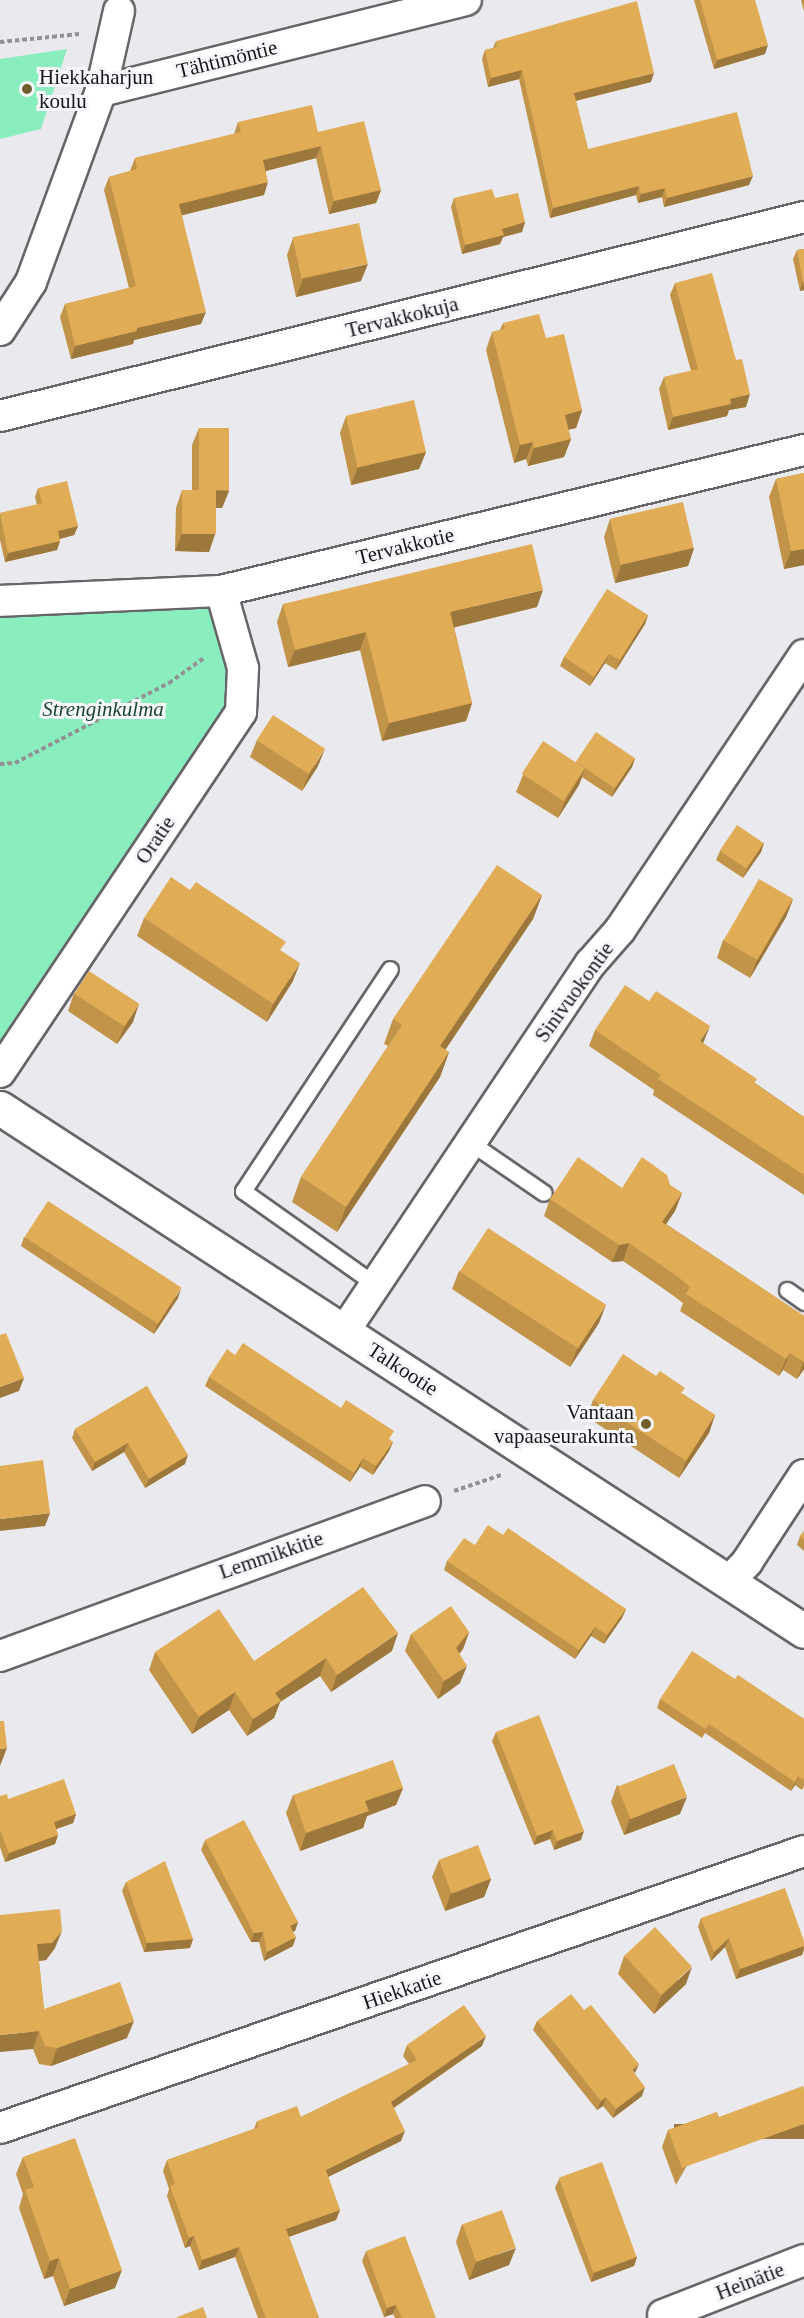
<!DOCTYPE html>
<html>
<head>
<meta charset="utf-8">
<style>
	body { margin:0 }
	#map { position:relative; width:804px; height:2318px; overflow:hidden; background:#eaeaee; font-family:"Times New Roman",serif }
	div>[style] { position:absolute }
	.green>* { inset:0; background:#8aedbd }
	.path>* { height:4px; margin-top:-2px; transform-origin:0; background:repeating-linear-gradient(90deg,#929295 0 4.5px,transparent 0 7.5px) }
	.roads { filter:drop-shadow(2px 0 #666669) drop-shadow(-2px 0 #666669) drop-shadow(0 2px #666669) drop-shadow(0 -2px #666669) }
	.lane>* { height:15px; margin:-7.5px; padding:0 7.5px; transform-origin:7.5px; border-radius:7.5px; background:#fff }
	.street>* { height:30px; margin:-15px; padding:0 15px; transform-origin:15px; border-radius:15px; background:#fff }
	.secondary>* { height:33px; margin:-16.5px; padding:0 16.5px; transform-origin:16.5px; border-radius:16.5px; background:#fff }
	.wall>* { inset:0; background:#c1944a }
	.shaded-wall>* { inset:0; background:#9d783c; transform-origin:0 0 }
	.building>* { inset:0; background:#e0ac56; transform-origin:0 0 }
	.dots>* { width:16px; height:16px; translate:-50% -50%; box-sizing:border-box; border:3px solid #f7f7fb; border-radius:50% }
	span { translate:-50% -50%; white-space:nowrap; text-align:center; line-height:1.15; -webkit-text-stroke:6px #f7f7fb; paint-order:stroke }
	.street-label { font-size:21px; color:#171718 }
	.poi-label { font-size:21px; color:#171718 }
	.left { translate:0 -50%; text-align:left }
	.right { translate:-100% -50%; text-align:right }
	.park-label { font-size:21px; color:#1a4632; font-style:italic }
</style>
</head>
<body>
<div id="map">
	<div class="green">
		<div style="clip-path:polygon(67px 49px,41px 129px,0 139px,0 59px)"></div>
		<div style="clip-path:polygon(210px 600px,229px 662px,229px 696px,221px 717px,0 1048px,0 612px)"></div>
	</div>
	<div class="path">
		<div style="left:0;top:42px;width:80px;rotate:-5.7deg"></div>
		<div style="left:0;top:764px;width:15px;rotate:-4deg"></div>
		<div style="left:15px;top:763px;width:174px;rotate:-27.5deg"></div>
		<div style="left:169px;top:683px;width:44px;rotate:-35.8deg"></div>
		<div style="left:454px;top:1491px;width:50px;rotate:-18.8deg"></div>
	</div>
	<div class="roads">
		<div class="lane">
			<div style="left:471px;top:1143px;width:88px;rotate:34.4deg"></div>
			<div style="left:376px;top:1285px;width:163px;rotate:-144.7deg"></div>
			<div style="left:243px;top:1191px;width:266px;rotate:-56.5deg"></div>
			<div style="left:787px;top:1290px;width:21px;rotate:35deg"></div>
		</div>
		<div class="street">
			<div style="left:101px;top:91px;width:82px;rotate:-77.3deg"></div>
			<div style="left:0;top:330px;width:57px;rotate:-57.1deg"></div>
			<div style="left:31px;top:282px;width:203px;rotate:-69.9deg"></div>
			<div style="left:101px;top:91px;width:376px;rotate:-14deg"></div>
			<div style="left:0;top:416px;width:828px;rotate:-13.9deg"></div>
			<div style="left:0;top:601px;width:221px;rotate:-2.6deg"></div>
			<div style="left:221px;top:591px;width:600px;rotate:-13.6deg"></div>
			<div style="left:0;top:1072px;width:433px;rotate:-56.2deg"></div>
			<div style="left:241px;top:712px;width:44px;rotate:-87.4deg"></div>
			<div style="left:243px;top:668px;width:80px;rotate:-105.9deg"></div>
			<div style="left:345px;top:1330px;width:442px;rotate:-56.2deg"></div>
			<div style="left:591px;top:963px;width:44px;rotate:-48.7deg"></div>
			<div style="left:620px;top:930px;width:331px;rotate:-56.2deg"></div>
			<div style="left:728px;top:1582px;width:28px;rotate:-46deg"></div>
			<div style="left:747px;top:1562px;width:104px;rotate:-56.8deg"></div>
			<div style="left:0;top:1656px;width:452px;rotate:-20deg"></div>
			<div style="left:0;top:2128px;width:850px;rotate:-19.01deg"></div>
			<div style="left:663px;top:2315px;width:151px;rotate:-21.3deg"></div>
		</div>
		<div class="secondary">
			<div style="left:0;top:1108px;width:959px;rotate:33.04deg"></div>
		</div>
	</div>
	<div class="wall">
		<div style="clip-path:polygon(694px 0,755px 0,765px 54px,714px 69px)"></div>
		<div style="clip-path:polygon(801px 0,804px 0,804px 12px)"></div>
		<div style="clip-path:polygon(496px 41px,651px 82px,576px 101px,588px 149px,749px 185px,664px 207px,662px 197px,638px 203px,636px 195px,550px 218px,519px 79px,488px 87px,482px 59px,485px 50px,493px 48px)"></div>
		<div style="clip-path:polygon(238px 122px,318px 132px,381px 190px,376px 203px,329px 214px,316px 158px,266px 171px,264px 195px,182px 215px,201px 324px,134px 340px,133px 344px,71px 359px,60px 317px,65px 304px,129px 288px,104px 190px,109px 177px,130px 171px,135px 158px,234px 134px)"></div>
		<div style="clip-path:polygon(454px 198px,495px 198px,525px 222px,522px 232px,503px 237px,500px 244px,462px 254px,451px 207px)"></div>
		<div style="clip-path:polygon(293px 238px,361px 281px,296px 297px,287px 255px)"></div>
		<div style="clip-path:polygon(804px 249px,804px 290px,800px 291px,793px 259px,797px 250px)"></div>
		<div style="clip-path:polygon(675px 283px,736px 360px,746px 407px,729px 410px,727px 416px,668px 430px,659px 389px,664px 377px,691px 371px,670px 295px)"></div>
		<div style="clip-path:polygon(503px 323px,546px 338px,582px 410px,576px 428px,568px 430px,571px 439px,564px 457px,528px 466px,526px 459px,514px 463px,486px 350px,492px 332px,500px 330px)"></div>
		<div style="clip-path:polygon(346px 416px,426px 452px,419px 469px,351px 485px,340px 433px)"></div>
		<div style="clip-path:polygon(199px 428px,229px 491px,222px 508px,215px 508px,215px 534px,209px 552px,175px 551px,176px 508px,182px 490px,192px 490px,192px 445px)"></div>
		<div style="clip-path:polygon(804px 473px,804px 565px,784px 569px,769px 497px,776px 479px)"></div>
		<div style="clip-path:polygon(38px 488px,78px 526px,74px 535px,60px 539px,60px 541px,57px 550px,5px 562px,0 540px,0 513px,37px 505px,35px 497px)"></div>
		<div style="clip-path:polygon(610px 519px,694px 548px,688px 566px,615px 583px,604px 537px)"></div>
		<div style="clip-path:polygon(283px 604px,537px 607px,454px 627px,472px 703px,466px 721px,382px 741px,360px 650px,288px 667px,277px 622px)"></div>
		<div style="clip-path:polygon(648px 615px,645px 624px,616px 670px,605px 663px,590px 686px,560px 666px,564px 657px)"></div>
		<div style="clip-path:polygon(257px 740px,318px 766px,302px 791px,250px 757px)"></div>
		<div style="clip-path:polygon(635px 758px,632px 767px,612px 797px,582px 777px,579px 785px,558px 818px,516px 792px,523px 775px,576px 762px)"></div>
		<div style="clip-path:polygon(764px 843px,761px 852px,743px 878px,716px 860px,720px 851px)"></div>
		<div style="clip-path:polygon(542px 895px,533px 919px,445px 1050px,449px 1052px,440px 1077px,337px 1232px,292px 1202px,301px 1177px,388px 1046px,384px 1044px,393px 1019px)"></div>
		<div style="clip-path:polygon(793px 899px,786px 917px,750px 978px,717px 958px,723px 940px)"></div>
		<div style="clip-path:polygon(144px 918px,293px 981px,267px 1022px,137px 936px)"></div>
		<div style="clip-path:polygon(74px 993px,133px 1022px,117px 1044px,68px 1011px)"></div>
		<div style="clip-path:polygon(595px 1030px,704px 1041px,703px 1043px,755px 1083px,804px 1117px,804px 1195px,653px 1095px,654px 1090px,589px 1046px)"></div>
		<div style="clip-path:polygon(670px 1185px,682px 1193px,675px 1211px,666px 1224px,804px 1316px,804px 1369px,797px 1379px,783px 1370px,779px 1376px,680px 1311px,683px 1303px,671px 1294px,623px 1261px,612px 1262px,544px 1216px,550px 1199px,622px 1188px)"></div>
		<div style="clip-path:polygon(24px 1237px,178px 1298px,154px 1334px,21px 1246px)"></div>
		<div style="clip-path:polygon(459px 1271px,599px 1323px,570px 1367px,452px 1289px)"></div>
		<div style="clip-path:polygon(235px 1355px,393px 1442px,389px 1451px,373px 1475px,360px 1467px,350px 1482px,205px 1386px,209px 1377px)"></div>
		<div style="clip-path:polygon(147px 1386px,185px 1464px,145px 1488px,124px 1452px,92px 1471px,72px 1438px,75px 1429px)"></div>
		<div style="clip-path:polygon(683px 1394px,715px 1415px,709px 1433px,679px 1478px,587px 1417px,593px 1400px)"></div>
		<div style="clip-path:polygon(804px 1531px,804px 1551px,797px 1545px,800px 1536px)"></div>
		<div style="clip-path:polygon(503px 1535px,626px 1609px,622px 1618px,604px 1644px,591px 1636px,575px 1659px,444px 1570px,447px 1561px,475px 1545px)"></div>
		<div style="clip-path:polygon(469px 1632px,463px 1649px,459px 1654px,460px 1683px,438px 1699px,405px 1651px,411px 1634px)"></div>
		<div style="clip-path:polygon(392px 1651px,331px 1692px,320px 1676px,280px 1702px,274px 1718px,247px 1736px,229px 1710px,192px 1734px,149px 1670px,155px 1652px,254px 1661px)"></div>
		<div style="clip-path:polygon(735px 1679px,804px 1719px,804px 1786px,802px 1790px,795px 1785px,791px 1791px,705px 1733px,702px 1738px,657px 1708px,660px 1699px)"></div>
		<div style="clip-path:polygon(496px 1732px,581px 1840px,554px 1850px,550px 1839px,534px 1845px,492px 1741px)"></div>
		<div style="clip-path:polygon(617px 1785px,680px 1814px,624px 1835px,611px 1802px)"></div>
		<div style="clip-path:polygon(403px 1788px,396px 1805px,367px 1816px,363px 1828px,300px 1851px,286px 1813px,293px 1795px)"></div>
		<div style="clip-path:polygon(0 1796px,8px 1799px,76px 1814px,73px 1823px,56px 1829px,58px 1835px,55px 1844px,5px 1862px,0 1847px)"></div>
		<div style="clip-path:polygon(205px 1840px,298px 1922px,295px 1931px,293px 1931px,293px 1946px,264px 1961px,259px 1942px,251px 1942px,201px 1850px)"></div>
		<div style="clip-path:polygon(439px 1860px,491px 1879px,484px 1897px,445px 1911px,432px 1877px)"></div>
		<div style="clip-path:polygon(126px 1882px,193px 1939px,190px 1948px,144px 1952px,122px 1891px)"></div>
		<div style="clip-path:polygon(0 1915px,55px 1948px,46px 1960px,39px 1961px,44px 2009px,127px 2038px,51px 2066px,39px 2064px,33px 2049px)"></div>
		<div style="clip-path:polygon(701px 1918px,804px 1941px,804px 1950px,802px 1955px,736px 1979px,725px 1947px,711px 1961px,698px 1927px)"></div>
		<div style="clip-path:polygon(624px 1956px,686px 1984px,654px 2014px,618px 1974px)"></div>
		<div style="clip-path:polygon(537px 2021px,635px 2074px,642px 2096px,613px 2118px,603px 2106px,597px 2110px,533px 2030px)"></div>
		<div style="clip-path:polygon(407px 2045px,482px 2046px,394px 2108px,401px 2141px,328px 2177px,340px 2210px,336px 2220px,289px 2237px,319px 2318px,258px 2318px,235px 2257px,199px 2270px,190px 2246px,185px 2248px,167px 2196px,169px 2189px,163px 2171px,167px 2160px,254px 2129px,257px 2121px,301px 2117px,409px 2064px,403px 2056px)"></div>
		<div style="clip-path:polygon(717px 2112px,676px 2185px,662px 2147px,668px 2130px)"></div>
		<div style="clip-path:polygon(23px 2157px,115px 2288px,64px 2306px,53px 2276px,44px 2279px,19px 2208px,23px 2194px,16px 2174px)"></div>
		<div style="clip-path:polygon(559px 2179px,637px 2257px,634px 2266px,591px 2282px,555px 2188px)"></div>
		<div style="clip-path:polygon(462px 2224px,509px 2265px,469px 2280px,456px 2242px)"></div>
		<div style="clip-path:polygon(366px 2251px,436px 2318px,395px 2318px,393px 2314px,384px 2317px,362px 2261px)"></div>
	</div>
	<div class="shaded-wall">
		<div style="clip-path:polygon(768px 45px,765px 54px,714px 69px,717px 60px)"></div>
		<div style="clip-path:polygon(522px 70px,519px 79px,488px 87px,491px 78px)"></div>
		<div style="clip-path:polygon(654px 73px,651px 82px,570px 102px,574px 93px)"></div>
		<div style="clip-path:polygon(321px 146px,316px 158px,258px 173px,263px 160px)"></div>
		<div style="clip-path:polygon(753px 176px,749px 185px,664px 207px,667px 198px)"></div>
		<div style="clip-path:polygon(268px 182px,264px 195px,175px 217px,179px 204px)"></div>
		<div style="clip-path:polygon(639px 186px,636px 195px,550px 218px,553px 208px)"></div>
		<div style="clip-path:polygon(665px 188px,662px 197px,638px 203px,641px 194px)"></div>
		<div style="clip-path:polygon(381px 190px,376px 203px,329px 214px,334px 201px)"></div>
		<div style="clip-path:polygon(525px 222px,522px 232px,503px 237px,500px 244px,462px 254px,465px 245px,502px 229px)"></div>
		<div style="clip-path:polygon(368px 264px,361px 281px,296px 297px,303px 279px)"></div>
		<div style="clip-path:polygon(803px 282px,804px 290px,800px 291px)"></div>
		<div style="clip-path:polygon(206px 312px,201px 324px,134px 340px,133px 344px,71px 359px,75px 346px,137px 328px)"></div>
		<div style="clip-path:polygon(750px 394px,746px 407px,729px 410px,727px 416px,668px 430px,673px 417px,730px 399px)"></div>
		<div style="clip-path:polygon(582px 410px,576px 428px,558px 432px,565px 415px)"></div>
		<div style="clip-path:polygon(571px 439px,564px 457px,528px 466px,534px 448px)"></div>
		<div style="clip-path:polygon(533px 442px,526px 459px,514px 463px,520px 445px)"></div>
		<div style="clip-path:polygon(426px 452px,419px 469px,351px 485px,358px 467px)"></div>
		<div style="clip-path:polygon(198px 490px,229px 491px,222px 508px,191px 507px)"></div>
		<div style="clip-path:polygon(78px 526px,74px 535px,55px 540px,58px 531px)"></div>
		<div style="clip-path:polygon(182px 534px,215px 534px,209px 552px,175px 551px)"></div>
		<div style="clip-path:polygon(60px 541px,57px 550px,5px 562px,8px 553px)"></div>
		<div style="clip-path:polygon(694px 548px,688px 566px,615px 583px,621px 565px)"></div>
		<div style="clip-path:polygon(804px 549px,804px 565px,784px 569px,791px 551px)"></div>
		<div style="clip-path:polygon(543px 590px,537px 607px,444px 630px,450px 612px)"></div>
		<div style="clip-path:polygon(648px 615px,645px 624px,616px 670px,620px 660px)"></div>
		<div style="clip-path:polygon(366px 632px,360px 650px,288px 667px,295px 650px)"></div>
		<div style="clip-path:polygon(609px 654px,605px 663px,590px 686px,594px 677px)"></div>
		<div style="clip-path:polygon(472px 703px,466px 721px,382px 741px,389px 723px)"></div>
		<div style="clip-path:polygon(325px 749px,318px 766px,302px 791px,309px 774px)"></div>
		<div style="clip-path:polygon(635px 758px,632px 767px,612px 797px,615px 788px)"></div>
		<div style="clip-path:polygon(585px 768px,579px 785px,558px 818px,565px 801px)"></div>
		<div style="clip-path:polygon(764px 843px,761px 852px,743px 878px,747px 869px)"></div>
		<div style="clip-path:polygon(542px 895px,533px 919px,431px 1071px,440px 1046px)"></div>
		<div style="clip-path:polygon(793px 899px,786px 917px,750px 978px,757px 960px)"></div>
		<div style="clip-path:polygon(300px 963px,293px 981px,267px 1022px,273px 1004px)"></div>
		<div style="clip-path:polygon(139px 1004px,133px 1022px,117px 1044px,124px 1027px)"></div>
		<div style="clip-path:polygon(710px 1026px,704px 1041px,694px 1057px,700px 1041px)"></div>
		<div style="clip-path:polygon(449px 1052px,440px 1077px,337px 1232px,346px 1207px)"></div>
		<div style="clip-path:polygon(682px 1193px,675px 1211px,656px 1239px,662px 1222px)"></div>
		<div style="clip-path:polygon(629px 1243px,623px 1261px,612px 1262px,619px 1245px)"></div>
		<div style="clip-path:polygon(181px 1289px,178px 1298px,154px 1334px,157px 1325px)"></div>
		<div style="clip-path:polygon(606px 1305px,599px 1323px,570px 1367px,577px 1349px)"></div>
		<div style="clip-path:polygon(790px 1353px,783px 1370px,779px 1376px,786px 1359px)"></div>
		<div style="clip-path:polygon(804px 1361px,804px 1369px,797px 1379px)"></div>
		<div style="clip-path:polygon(24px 1378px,19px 1391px,0 1398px,0 1387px)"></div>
		<div style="clip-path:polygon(715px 1415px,709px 1433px,679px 1478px,686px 1461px)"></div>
		<div style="clip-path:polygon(393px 1442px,389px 1451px,373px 1475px,376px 1466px)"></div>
		<div style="clip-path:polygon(128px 1443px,124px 1452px,92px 1471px,95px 1462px)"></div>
		<div style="clip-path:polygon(188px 1455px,185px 1464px,145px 1488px,149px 1479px)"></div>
		<div style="clip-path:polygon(363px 1458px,360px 1467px,350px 1482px,354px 1473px)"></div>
		<div style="clip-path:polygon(50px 1513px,45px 1526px,0 1531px,0 1519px)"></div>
		<div style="clip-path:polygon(626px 1609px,622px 1618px,604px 1644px,607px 1635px)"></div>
		<div style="clip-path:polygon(595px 1627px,591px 1636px,575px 1659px,579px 1650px)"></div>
		<div style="clip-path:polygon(469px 1632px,463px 1649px,449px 1666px,456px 1648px)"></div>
		<div style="clip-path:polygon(398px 1633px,392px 1651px,331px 1692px,337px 1675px)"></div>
		<div style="clip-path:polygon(326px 1658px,320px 1676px,280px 1702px,274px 1718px,247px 1736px,253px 1719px,275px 1693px)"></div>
		<div style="clip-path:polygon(467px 1666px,460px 1683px,438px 1699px,444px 1681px)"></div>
		<div style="clip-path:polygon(235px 1692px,229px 1710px,192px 1734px,199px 1717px)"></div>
		<div style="clip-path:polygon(7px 1748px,0 1766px,0 1749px)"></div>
		<div style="clip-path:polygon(798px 1776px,795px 1785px,791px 1791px,795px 1782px)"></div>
		<div style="clip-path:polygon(403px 1788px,396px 1805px,367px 1816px,363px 1828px,300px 1851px,306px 1833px,365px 1801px)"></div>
		<div style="clip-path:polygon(687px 1797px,680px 1814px,624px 1835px,630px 1818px)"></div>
		<div style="clip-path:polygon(76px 1814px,73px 1823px,51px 1831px,54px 1822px)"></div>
		<div style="clip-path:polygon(553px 1830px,550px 1839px,534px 1845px,537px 1836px)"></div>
		<div style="clip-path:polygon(584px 1831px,581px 1840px,554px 1850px,557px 1841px)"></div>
		<div style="clip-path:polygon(58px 1835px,55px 1844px,5px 1862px,9px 1853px)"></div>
		<div style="clip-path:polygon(491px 1879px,484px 1897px,445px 1911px,451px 1893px)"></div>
		<div style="clip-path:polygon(298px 1922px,295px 1931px,287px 1935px,290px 1926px)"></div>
		<div style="clip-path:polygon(62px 1931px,55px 1948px,46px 1960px,31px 1962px,37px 1944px)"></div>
		<div style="clip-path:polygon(263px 1932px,259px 1942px,251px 1942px,254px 1933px)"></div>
		<div style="clip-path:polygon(296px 1937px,293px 1946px,264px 1961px,267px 1952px)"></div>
		<div style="clip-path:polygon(729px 1938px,725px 1947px,711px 1961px,714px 1952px)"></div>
		<div style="clip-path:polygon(193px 1939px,190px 1948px,144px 1952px,147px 1943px)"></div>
		<div style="clip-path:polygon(804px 1946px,802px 1955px,736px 1979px,740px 1969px)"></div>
		<div style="clip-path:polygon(692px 1967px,686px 1984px,654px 2014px,661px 1996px)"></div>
		<div style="clip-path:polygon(134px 2021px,127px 2038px,51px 2066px,57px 2048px)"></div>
		<div style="clip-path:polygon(39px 2031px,33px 2049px,0 2052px,0 2035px)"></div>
		<div style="clip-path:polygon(486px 2036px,482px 2046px,387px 2112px,391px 2102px)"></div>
		<div style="clip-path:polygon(639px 2064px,635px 2073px,632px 2070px)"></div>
		<div style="clip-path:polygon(645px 2087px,642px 2096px,613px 2118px,616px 2109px)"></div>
		<div style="clip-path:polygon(606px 2097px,603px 2106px,597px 2110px,601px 2101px)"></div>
		<div style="left:804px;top:2124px;width:15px;height:130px;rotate:90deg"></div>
		<div style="clip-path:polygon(405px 2131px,401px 2141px,322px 2180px,326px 2170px)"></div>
		<div style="clip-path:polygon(340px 2210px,336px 2220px,282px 2239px,286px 2229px)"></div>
		<div style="clip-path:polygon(194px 2236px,190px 2246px,185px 2248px,189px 2238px)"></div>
		<div style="clip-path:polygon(239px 2247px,235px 2257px,199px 2270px,202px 2260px)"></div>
		<div style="clip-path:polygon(516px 2248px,509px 2265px,469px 2280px,476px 2262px)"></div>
		<div style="clip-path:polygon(637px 2257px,634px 2266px,591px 2282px,594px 2273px)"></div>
		<div style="clip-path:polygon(59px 2258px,53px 2276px,44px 2279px,50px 2261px)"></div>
		<div style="clip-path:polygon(122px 2270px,115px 2288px,64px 2306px,70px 2289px)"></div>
		<div style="clip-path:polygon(396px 2305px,393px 2314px,384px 2317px,387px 2308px)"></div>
	</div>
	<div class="building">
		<div style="clip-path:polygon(700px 0,755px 0,768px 45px,717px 60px)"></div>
		<div style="clip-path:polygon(637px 1px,654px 73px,574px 93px,588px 149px,737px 112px,753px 176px,667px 198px,665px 188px,641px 194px,639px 186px,553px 208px,522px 70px,491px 78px,485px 50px,497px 47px,496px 41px)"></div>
		<div style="clip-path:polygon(312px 105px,318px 132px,364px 121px,381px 190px,334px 201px,321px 146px,263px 160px,268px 182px,179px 204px,206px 312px,137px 328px,137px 331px,75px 346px,65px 304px,136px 286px,109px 177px,137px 169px,135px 158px,241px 132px,238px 122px)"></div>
		<div style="clip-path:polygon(492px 189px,495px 198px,518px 193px,525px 222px,502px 229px,504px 235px,465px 245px,454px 198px)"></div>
		<div style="left:359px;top:223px;width:42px;height:68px;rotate:78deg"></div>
		<div style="clip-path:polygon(804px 249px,804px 282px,803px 282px,797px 250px)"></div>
		<div style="clip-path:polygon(712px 273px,736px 360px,742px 359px,750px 394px,730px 399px,731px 404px,673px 417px,664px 377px,698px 369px,675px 283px)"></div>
		<div style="clip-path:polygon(539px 314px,546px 338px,564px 334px,582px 410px,565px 415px,571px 439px,534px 448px,533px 442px,520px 445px,492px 332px,505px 329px,503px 323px)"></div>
		<div style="left:414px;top:400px;width:53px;height:70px;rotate:77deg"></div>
		<div style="left:199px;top:428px;width:30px;height:62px"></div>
		<div style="clip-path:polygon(804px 473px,804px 549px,791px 551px,776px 479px)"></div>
		<div style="clip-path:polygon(67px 481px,78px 526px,58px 531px,60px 541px,8px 553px,0 513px,42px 503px,38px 488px)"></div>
		<div style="left:182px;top:490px;width:34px;height:44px"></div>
		<div style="left:683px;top:502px;width:47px;height:75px;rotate:77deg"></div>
		<div style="clip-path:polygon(532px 544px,543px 590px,450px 612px,472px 703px,389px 723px,366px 632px,295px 650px,283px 604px)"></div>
		<div style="clip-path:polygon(607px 589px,648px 615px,620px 660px,609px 654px,594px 677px,564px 657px)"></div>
		<div style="left:273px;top:715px;width:62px;height:30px;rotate:33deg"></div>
		<div style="left:596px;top:732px;width:47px;height:36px;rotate:34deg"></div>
		<div style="left:543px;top:741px;width:50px;height:39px;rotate:33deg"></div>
		<div style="left:737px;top:825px;width:32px;height:31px;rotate:34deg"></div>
		<div style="clip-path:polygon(497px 865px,542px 895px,440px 1046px,449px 1052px,346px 1207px,301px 1177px,402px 1025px,393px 1019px)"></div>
		<div style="clip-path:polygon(171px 877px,190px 890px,196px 882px,286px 942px,280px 950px,300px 963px,273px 1004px,144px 918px)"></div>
		<div style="left:759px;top:879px;width:39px;height:71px;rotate:30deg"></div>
		<div style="left:89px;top:971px;width:60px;height:27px;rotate:33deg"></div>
		<div style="clip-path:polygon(625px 985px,649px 1001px,656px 991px,710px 1026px,700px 1041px,757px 1079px,754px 1083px,804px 1117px,804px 1175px,658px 1079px,661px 1075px,595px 1030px)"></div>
		<div style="clip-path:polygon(578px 1157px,622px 1188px,642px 1157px,667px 1175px,670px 1185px,682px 1193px,662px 1222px,804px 1316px,804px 1362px,790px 1353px,786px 1359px,686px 1294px,690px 1287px,678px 1277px,629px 1243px,619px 1245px,550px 1199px)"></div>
		<div style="left:48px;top:1201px;width:159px;height:43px;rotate:33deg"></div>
		<div style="left:488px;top:1228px;width:141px;height:52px;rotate:33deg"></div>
		<div style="clip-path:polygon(6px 1333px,24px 1378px,0 1387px,0 1335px)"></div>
		<div style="clip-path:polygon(243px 1343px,341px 1408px,346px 1400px,394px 1431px,389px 1439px,393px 1442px,376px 1466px,363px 1458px,354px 1473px,209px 1377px,227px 1349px,235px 1355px)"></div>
		<div style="clip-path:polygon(623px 1354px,656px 1376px,660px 1371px,685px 1388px,681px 1393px,715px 1415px,686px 1461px,593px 1400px)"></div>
		<div style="clip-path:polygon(147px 1386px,188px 1455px,149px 1479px,128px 1443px,95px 1462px,75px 1429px)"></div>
		<div style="clip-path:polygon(43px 1460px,50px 1513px,0 1519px,0 1466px)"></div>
		<div style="clip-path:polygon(488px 1525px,503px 1535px,508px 1528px,626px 1609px,607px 1635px,595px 1627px,579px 1650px,447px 1561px,464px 1538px,475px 1545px)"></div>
		<div style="clip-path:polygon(804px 1531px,804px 1539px,800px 1536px)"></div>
		<div style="clip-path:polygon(363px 1587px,398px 1633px,337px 1675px,326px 1658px,275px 1693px,281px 1701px,253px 1719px,235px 1692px,199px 1717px,155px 1652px,219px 1609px,254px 1661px)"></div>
		<div style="clip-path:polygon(451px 1606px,469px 1632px,456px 1648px,467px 1666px,444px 1681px,411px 1634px)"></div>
		<div style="clip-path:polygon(692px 1651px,735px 1679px,738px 1675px,804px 1719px,804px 1780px,798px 1776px,795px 1782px,709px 1724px,705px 1729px,660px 1699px)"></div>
		<div style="clip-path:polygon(539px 1715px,584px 1831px,557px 1841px,553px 1830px,537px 1836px,496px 1732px)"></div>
		<div style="clip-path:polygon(0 1721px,4px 1721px,7px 1748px,0 1749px)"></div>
		<div style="clip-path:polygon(393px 1760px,403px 1788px,365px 1801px,369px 1811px,306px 1833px,293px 1795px)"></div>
		<div style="left:674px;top:1764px;width:35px;height:61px;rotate:68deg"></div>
		<div style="clip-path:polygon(64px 1779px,76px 1814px,54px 1822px,58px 1835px,9px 1853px,0 1830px,0 1796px,7px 1794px,8px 1799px)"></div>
		<div style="clip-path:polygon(244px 1820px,298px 1922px,290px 1926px,296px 1937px,267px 1952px,263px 1932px,254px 1933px,205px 1840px)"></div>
		<div style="left:478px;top:1845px;width:36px;height:42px;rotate:69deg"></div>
		<div style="clip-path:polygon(165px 1861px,193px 1939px,147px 1943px,126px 1882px)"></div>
		<div style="clip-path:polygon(785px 1888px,804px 1941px,804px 1946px,740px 1969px,729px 1938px,714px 1952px,701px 1918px)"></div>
		<div style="clip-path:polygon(60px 1909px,62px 1931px,52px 1943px,37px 1944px,44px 2009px,120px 1982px,134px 2021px,57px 2048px,45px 2046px,39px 2031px,0 2035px,0 1915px)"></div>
		<div style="left:655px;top:1927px;width:54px;height:42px;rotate:47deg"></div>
		<div style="clip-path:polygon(571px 1994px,584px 2010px,591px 2005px,639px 2064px,632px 2070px,645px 2087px,616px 2109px,606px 2097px,601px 2101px,537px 2021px)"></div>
		<div style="clip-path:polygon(464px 2005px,486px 2036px,391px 2102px,405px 2131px,326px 2170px,340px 2210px,286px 2229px,319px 2318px,266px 2318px,239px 2247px,202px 2260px,194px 2236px,189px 2238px,170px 2186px,175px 2184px,167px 2160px,259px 2127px,257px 2121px,297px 2106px,301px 2117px,417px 2060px,407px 2045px)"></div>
		<div style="clip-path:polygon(803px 2086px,804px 2090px,804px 2124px,682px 2168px,668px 2130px,717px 2112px,719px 2117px)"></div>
		<div style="clip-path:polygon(75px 2138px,122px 2270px,70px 2289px,59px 2258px,50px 2261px,25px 2190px,34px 2187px,23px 2157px)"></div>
		<div style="left:602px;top:2162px;width:101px;height:46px;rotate:70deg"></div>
		<div style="left:502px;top:2210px;width:40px;height:42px;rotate:70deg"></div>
		<div style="clip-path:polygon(405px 2236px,436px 2318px,402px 2318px,396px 2305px,387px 2308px,366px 2251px)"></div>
		<div style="clip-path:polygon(203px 2307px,207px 2318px,175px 2318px)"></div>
	</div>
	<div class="dots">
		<div style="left:27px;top:89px;background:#6f5e2c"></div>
		<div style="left:646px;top:1424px;background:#6f5e2c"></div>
	</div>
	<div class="street-label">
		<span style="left:227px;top:59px;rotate:-14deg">Tähtimöntie</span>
		<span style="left:402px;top:317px;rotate:-14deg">Tervakkokuja</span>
		<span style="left:405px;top:546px;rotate:-14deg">Tervakkotie</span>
		<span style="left:155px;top:840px;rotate:-56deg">Oratie</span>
		<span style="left:574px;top:992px;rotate:-54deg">Sinivuokontie</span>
		<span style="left:403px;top:1369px;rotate:33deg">Talkootie</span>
		<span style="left:271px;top:1555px;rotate:-19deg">Lemmikkitie</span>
		<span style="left:402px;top:1990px;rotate:-19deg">Hiekkatie</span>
		<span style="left:750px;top:2281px;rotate:-21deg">Heinätie</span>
	</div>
	<div class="poi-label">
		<span class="left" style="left:39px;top:89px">Hiekkaharjun<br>koulu</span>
		<span class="right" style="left:634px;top:1424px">Vantaan<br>vapaaseurakunta</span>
	</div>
	<div class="park-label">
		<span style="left:103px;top:709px">Strenginkulma</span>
	</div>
</div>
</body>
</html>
